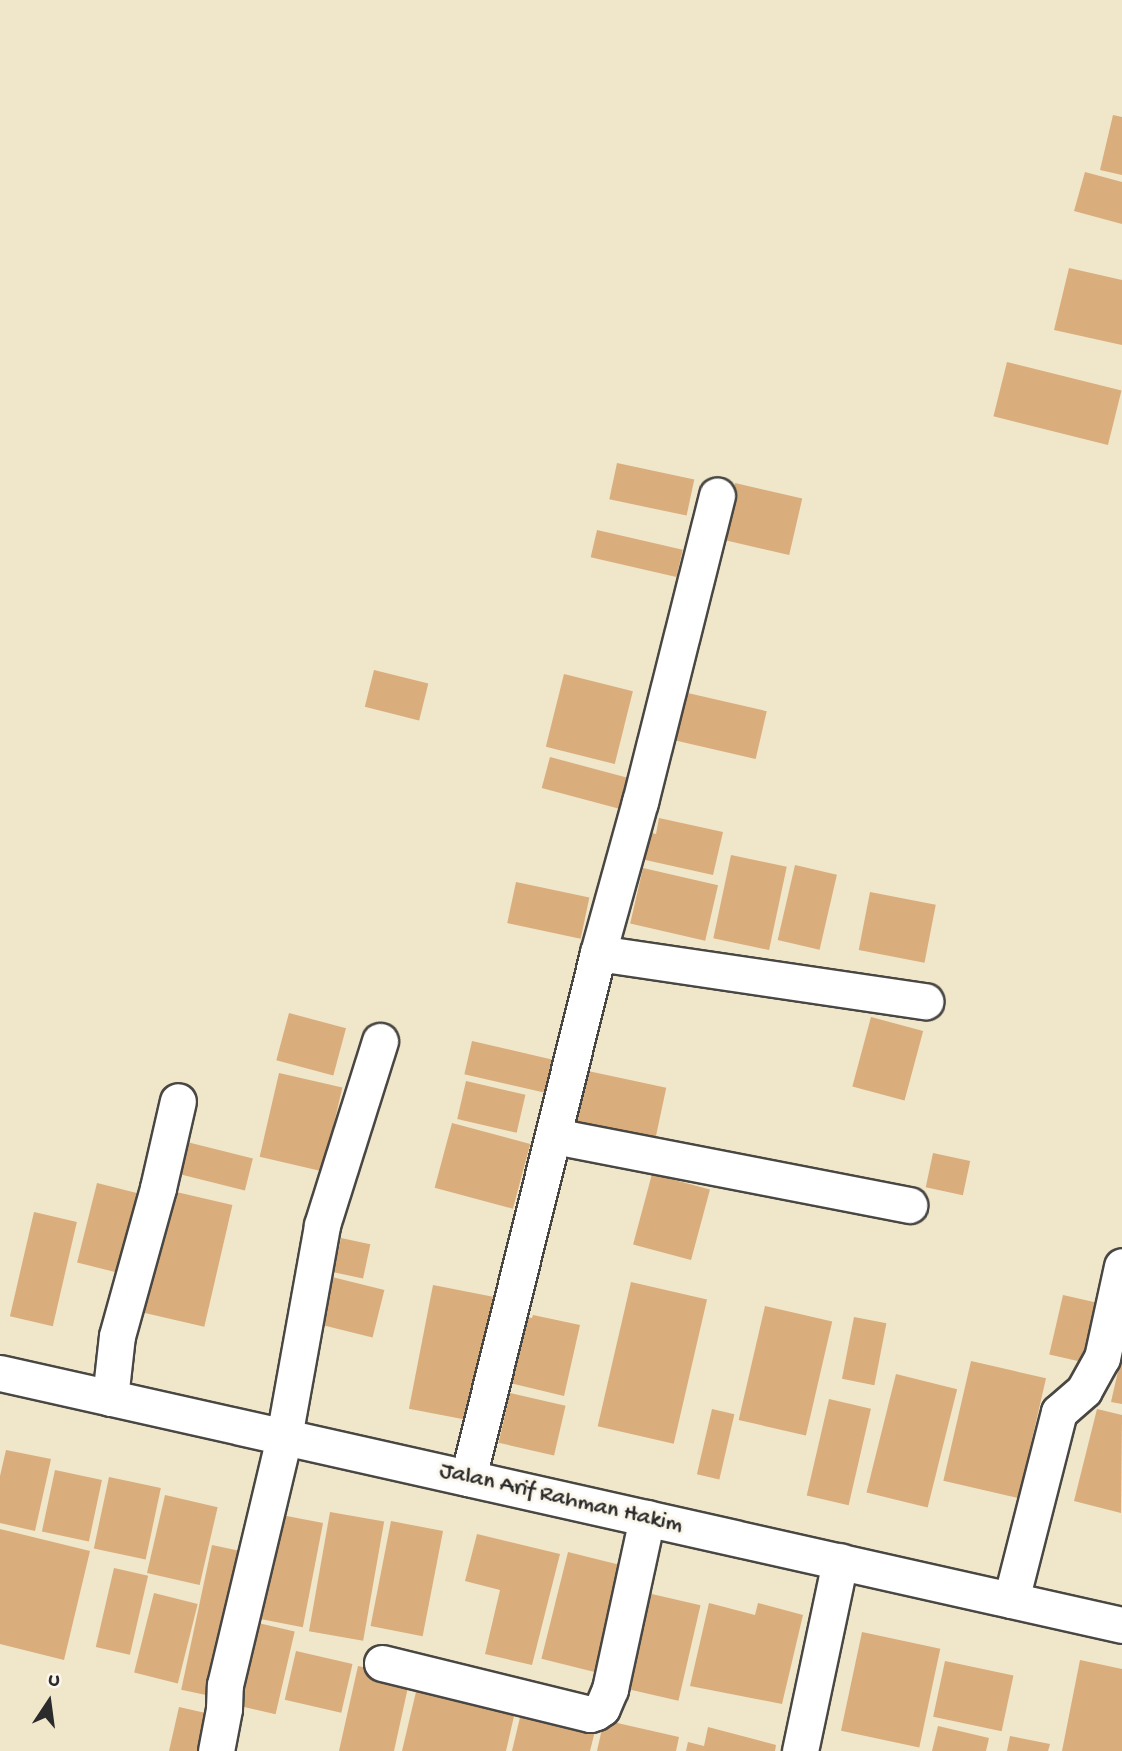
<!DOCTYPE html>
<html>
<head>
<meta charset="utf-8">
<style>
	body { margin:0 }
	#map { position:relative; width:1122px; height:1751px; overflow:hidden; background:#f0e6ca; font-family:"Gochi Hand",sans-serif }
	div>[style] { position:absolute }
	.building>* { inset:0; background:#d9ad7c; transform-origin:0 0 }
	.roads { filter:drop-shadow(2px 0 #494743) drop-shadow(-2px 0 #494743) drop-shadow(0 2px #494743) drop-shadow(0 -2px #494743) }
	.street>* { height:35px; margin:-17.5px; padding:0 17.5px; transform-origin:17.5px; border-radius:17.5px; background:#fff }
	span { translate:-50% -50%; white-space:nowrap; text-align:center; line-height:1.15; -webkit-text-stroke:6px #fbf7ec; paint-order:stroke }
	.street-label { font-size:24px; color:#2b2b2b }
	.north { position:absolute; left:14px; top:1667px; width:70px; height:70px; -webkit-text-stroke:5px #fbf7ec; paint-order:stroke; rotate:13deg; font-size:19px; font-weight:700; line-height:28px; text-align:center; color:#2b2b2b }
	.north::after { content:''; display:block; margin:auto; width:24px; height:32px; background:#2b2b2b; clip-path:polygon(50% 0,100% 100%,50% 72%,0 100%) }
</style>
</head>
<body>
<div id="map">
	<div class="building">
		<div style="clip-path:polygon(1113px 115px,1122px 117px,1122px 175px,1100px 170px)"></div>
		<div style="clip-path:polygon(1085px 172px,1122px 182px,1122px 224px,1074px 211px)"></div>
		<div style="clip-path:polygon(1069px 268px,1122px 280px,1122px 345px,1054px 330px)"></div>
		<div style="left:1007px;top:362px;width:118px;height:56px;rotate:14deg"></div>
		<div style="left:617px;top:463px;width:79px;height:37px;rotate:12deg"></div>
		<div style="left:735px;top:483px;width:69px;height:58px;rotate:13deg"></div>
		<div style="left:597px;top:530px;width:88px;height:28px;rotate:13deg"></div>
		<div style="left:374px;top:670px;width:56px;height:38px;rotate:14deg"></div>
		<div style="left:564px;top:674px;width:71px;height:75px;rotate:14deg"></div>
		<div style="left:679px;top:691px;width:90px;height:49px;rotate:13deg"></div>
		<div style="left:550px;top:757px;width:86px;height:32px;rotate:15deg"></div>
		<div style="clip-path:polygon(659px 818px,723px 832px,713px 875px,641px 859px,647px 832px,656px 834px)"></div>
		<div style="left:731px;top:855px;width:57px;height:85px;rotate:12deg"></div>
		<div style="left:795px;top:865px;width:43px;height:77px;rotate:13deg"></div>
		<div style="left:643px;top:868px;width:77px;height:57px;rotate:13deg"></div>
		<div style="left:516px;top:882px;width:75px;height:42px;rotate:12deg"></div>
		<div style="left:870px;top:892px;width:67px;height:59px;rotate:11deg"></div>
		<div style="left:289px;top:1013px;width:59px;height:49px;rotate:15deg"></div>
		<div style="left:871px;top:1017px;width:54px;height:72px;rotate:15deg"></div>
		<div style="left:472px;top:1041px;width:84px;height:34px;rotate:13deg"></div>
		<div style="left:588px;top:1071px;width:80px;height:52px;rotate:12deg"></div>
		<div style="left:279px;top:1073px;width:65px;height:86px;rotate:13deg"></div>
		<div style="left:466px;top:1081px;width:61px;height:39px;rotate:13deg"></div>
		<div style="left:452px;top:1123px;width:81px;height:67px;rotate:15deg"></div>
		<div style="left:183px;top:1141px;width:72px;height:33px;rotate:14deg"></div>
		<div style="left:933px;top:1153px;width:38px;height:35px;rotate:12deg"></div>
		<div style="left:652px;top:1174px;width:60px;height:73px;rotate:15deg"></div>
		<div style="left:97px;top:1183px;width:44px;height:82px;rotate:14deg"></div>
		<div style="left:172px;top:1191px;width:62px;height:125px;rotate:13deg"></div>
		<div style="left:34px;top:1212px;width:44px;height:107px;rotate:13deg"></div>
		<div style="left:341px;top:1238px;width:30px;height:35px;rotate:12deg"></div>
		<div style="left:332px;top:1277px;width:54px;height:49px;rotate:14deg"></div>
		<div style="left:631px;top:1282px;width:78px;height:148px;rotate:13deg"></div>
		<div style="left:433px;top:1285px;width:61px;height:126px;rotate:11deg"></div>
		<div style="left:1063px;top:1295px;width:36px;height:61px;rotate:13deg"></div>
		<div style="left:765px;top:1306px;width:69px;height:117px;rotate:13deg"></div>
		<div style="clip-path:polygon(533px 1315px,580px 1325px,564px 1396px,510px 1383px,525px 1317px,532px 1318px)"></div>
		<div style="left:854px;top:1317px;width:33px;height:63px;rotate:11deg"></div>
		<div style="clip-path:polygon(1121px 1358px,1122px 1358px,1122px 1404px,1111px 1402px)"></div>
		<div style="left:971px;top:1361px;width:77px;height:123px;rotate:13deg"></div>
		<div style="left:896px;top:1374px;width:63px;height:122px;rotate:14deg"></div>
		<div style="left:510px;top:1393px;width:57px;height:51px;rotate:13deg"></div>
		<div style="left:829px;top:1399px;width:43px;height:99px;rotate:13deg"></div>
		<div style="left:712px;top:1409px;width:23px;height:67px;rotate:13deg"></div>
		<div style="clip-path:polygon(1097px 1409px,1122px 1415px,1121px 1513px,1074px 1501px)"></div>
		<div style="clip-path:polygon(6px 1450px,51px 1459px,35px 1531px,0 1523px,0 1476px)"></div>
		<div style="left:55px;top:1470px;width:48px;height:63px;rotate:12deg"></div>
		<div style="left:109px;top:1477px;width:53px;height:73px;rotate:12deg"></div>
		<div style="left:165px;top:1495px;width:54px;height:80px;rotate:13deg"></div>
		<div style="left:330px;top:1512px;width:55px;height:121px;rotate:10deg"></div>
		<div style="left:271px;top:1513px;width:53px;height:106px;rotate:11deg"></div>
		<div style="left:391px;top:1521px;width:53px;height:107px;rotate:11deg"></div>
		<div style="clip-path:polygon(0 1529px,90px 1551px,64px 1660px,0 1644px)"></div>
		<div style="clip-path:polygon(477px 1534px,560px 1554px,532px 1665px,485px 1654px,500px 1590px,465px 1581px)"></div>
		<div style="left:212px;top:1545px;width:35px;height:148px;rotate:12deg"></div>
		<div style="left:568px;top:1552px;width:59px;height:110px;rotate:14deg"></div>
		<div style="left:114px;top:1568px;width:35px;height:81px;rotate:13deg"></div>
		<div style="left:643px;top:1592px;width:59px;height:98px;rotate:13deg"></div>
		<div style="left:154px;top:1593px;width:45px;height:82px;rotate:14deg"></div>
		<div style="clip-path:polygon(709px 1603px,755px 1615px,758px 1603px,803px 1615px,782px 1704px,690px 1686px)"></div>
		<div style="left:245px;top:1620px;width:51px;height:85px;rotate:13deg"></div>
		<div style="left:862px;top:1632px;width:80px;height:101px;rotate:12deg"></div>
		<div style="left:296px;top:1651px;width:58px;height:50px;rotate:13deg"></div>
		<div style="clip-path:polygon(1080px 1660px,1122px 1669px,1122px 1751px,1062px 1751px)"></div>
		<div style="left:945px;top:1661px;width:70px;height:57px;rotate:12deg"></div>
		<div style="clip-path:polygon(358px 1666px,410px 1678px,394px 1751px,339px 1751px)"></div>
		<div style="clip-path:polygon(419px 1679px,517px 1703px,506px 1751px,402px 1751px)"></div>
		<div style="clip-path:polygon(179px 1707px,219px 1716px,211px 1751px,169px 1751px)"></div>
		<div style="clip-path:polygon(522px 1709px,596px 1727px,590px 1751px,512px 1751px)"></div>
		<div style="clip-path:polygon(604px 1720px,679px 1737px,676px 1751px,597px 1751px)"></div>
		<div style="clip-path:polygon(938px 1726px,989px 1738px,986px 1751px,932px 1751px)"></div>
		<div style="clip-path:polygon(708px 1727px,776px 1745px,775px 1751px,686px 1751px,688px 1742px,704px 1746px)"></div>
		<div style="clip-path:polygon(1010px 1736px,1050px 1744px,1048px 1751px,1007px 1751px)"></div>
	</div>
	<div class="roads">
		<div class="street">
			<div style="left:598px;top:953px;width:331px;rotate:8.4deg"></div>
			<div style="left:554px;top:1136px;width:362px;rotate:11deg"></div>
			<div style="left:0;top:1373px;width:1150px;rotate:12.66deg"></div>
			<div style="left:110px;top:1398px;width:62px;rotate:-83.6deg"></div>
			<div style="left:117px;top:1336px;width:154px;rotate:-74.5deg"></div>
			<div style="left:158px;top:1188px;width:89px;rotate:-77.1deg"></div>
			<div style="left:468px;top:1478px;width:541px;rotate:-76.09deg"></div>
			<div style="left:598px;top:953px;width:157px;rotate:-74.5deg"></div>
			<div style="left:640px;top:802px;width:316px;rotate:-75.9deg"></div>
			<div style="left:1011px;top:1600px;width:194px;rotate:-75.7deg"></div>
			<div style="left:1059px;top:1412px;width:33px;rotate:-41deg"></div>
			<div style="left:1084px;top:1390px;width:37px;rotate:-61deg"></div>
			<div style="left:1102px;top:1358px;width:94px;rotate:-77.7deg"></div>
			<div style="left:382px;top:1663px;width:214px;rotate:13.8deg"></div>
			<div style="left:590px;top:1714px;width:6px;rotate:-18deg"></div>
			<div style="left:596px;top:1712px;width:7px;rotate:-34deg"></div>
			<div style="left:602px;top:1708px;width:21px;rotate:-67deg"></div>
			<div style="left:610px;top:1689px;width:175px;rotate:-77.8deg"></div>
			<div style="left:216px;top:1751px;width:43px;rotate:-79.2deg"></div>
			<div style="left:224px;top:1709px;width:24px;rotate:-88deg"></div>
			<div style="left:225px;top:1685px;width:255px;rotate:-76.6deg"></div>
			<div style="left:284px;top:1437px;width:215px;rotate:-79.8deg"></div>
			<div style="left:322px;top:1225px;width:193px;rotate:-72.5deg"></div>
			<div style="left:800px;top:1751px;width:194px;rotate:-78.1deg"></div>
		</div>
	</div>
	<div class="street-label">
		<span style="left:561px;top:1499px;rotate:13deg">Jalan Arif Rahman Hakim</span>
	</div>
	<div class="north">U</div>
</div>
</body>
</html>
